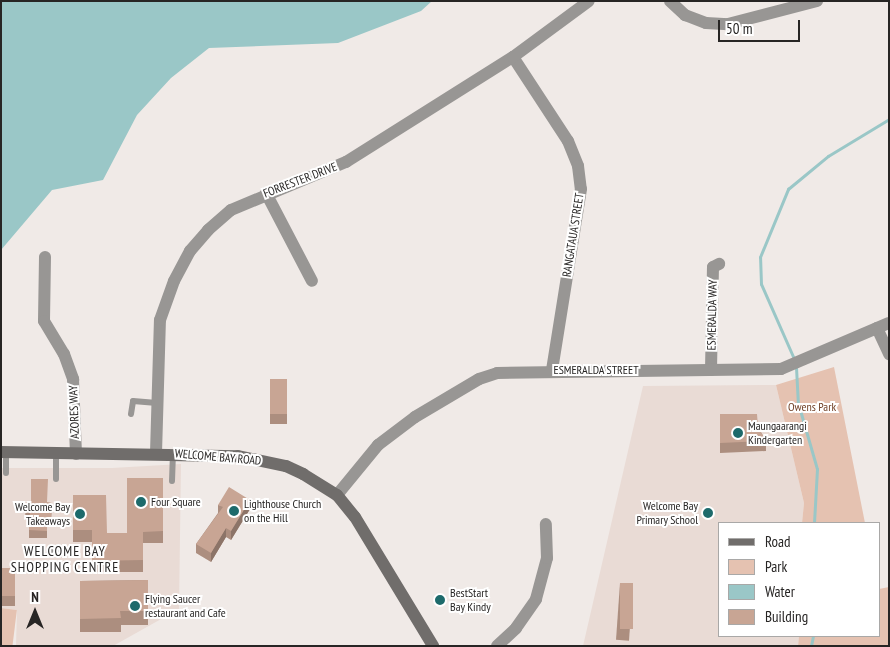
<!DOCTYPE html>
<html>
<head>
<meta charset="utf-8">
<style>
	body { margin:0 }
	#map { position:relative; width:890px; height:647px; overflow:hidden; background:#f0eae7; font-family:"PT Sans Narrow",sans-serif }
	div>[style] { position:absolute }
	.built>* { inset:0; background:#e9dbd5 }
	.green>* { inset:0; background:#e5c2b1; transform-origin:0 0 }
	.water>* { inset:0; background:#9ac7c7 }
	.stream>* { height:3px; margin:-1.5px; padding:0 1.5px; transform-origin:1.5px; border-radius:1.5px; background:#9ac7c7 }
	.lane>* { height:6px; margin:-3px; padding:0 3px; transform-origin:3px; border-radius:3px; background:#989694 }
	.street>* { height:12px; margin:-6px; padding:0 6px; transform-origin:6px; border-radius:6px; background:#989694 }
	.secondary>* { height:12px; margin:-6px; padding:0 6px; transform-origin:6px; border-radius:6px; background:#706d6b }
	.wall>* { inset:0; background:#ac8e7f; transform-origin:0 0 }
	.shaded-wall>* { inset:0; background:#8c7468 }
	.building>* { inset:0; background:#c8a594; transform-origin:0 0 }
	.dots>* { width:14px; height:14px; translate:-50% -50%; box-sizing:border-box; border:2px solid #fff; border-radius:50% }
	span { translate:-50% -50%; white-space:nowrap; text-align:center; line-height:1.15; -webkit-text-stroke:4px #fff; paint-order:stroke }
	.street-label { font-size:12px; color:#272524 }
	.park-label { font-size:12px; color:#724228 }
	.poi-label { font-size:12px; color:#272524 }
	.left { translate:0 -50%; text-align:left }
	.right { translate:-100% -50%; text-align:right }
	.neighbourhood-label { font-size:14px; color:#272524; letter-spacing:1px }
	.frame { position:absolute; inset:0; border:2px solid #272524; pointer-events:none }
	.legend { position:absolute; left:718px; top:522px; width:162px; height:115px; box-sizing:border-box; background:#fff; border:1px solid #a9a8a7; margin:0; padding:6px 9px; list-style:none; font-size:15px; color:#272524 }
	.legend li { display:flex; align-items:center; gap:10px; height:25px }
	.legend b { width:25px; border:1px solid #a9a8a7 }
	.north { position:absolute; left:10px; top:587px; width:50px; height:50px; -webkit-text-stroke:4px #fff; paint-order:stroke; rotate:0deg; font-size:14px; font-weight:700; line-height:20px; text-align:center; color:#272524 }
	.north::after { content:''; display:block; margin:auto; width:18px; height:22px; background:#272524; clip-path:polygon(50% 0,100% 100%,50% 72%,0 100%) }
	.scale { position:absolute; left:718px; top:20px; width:82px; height:22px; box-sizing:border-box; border:2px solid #272524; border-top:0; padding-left:6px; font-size:15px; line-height:18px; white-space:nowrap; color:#272524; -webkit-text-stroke:4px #fff; paint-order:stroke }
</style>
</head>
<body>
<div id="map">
	<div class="built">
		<div style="clip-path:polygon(776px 385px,804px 503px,802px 523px,719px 523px,719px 636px,799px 636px,798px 646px,583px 646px,643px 386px)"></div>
		<div style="clip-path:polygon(181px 464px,179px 609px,113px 646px,16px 646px,17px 610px,1px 608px,1px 468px,112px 468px)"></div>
	</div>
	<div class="green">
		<div style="clip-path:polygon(834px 367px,865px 523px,802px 523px,804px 503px,776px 385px)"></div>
		<div style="clip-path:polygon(889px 587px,889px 646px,798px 646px,799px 636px,879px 636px,879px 589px)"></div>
		<div style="left:1px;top:608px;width:16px;height:38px;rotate:7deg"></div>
	</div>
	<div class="water">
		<div style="clip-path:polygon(1px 1px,432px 1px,421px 11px,338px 43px,209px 48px,171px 78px,137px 115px,103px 180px,52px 190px,1px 250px)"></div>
	</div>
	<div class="stream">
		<div style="left:795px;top:361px;width:84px;rotate:-113.8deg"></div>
		<div style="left:761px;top:284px;width:27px;rotate:-92deg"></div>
		<div style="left:760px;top:257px;width:74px;rotate:-67.6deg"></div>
		<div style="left:788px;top:189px;width:52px;rotate:-39.5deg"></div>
		<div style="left:828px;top:156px;width:71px;rotate:-31.2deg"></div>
		<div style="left:796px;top:367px;width:36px;rotate:87deg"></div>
		<div style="left:798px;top:403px;width:69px;rotate:73.9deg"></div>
		<div style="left:817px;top:469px;width:54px;rotate:93.2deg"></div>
		<div style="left:811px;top:646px;width:10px;rotate:-79deg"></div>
	</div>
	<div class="lane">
		<div style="left:131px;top:414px;width:13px;rotate:-81deg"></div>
		<div style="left:133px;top:401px;width:24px;rotate:5deg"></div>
		<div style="left:56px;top:453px;width:26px;rotate:90deg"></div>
		<div style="left:6px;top:473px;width:20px;rotate:-90deg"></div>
		<div style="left:172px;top:481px;width:26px;rotate:-88deg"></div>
		<div style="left:49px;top:552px;width:8px;rotate:-7deg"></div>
	</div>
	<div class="street">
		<div style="left:670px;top:1px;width:21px;rotate:43deg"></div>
		<div style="left:685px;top:15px;width:22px;rotate:21deg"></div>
		<div style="left:706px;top:23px;width:22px;rotate:3deg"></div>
		<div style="left:728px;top:24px;width:92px;rotate:-14.5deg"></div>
		<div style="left:513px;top:57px;width:100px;rotate:56.8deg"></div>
		<div style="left:568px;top:141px;width:27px;rotate:68deg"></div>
		<div style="left:578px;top:166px;width:23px;rotate:83deg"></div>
		<div style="left:581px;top:189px;width:183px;rotate:99.1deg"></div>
		<div style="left:266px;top:193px;width:99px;rotate:62.4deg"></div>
		<div style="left:45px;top:257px;width:64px;rotate:90.9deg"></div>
		<div style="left:44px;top:321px;width:39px;rotate:59deg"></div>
		<div style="left:64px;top:354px;width:27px;rotate:70deg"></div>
		<div style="left:73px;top:379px;width:75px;rotate:87.7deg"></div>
		<div style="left:877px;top:328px;width:29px;rotate:65deg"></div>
		<div style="left:711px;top:370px;width:103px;rotate:-88.9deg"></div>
		<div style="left:713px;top:267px;width:7px;rotate:-27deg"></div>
		<div style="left:156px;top:453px;width:133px;rotate:-88.3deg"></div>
		<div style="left:160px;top:320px;width:41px;rotate:-70.3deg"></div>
		<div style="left:174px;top:281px;width:34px;rotate:-62deg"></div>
		<div style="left:190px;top:251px;width:28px;rotate:-49deg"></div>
		<div style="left:208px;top:230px;width:30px;rotate:-41deg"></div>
		<div style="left:231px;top:210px;width:125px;rotate:-22.7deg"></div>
		<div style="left:346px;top:162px;width:197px;rotate:-32.2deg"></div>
		<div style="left:513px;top:57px;width:94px;rotate:-36.4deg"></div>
		<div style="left:337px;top:495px;width:65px;rotate:-50.6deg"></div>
		<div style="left:378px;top:445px;width:46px;rotate:-37.1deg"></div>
		<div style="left:415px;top:417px;width:74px;rotate:-30.7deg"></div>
		<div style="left:479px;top:379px;width:19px;rotate:-18deg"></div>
		<div style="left:497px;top:373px;width:284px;rotate:-0.8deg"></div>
		<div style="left:781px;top:369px;width:117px;rotate:-23.1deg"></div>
		<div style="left:497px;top:646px;width:26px;rotate:-43deg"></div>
		<div style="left:516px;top:628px;width:35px;rotate:-55deg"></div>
		<div style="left:536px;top:599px;width:42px;rotate:-75deg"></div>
		<div style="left:547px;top:558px;width:34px;rotate:-92deg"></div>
	</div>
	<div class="secondary">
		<div style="left:1px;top:452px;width:237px;rotate:1deg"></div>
		<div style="left:238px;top:456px;width:49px;rotate:11.8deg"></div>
		<div style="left:286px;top:466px;width:19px;rotate:25deg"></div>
		<div style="left:303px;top:474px;width:40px;rotate:32deg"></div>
		<div style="left:337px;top:495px;width:28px;rotate:51deg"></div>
		<div style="left:355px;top:517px;width:151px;rotate:58.8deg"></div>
	</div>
	<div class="wall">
		<div style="left:270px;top:379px;width:17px;height:45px"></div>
		<div style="clip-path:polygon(720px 414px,758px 427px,766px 441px,766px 451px,720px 453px)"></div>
		<div style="clip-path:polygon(163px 478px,163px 543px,143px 543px,143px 572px,92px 572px,92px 542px,73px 542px,73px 495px,107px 533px,127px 533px)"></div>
		<div style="clip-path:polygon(26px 502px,52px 503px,51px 525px,47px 525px,47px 538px,29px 538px,29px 520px,25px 520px)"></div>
		<div style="clip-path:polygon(218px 505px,250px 509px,231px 540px,226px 537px,211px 562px,196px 553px,196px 544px,218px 513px)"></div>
		<div style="left:1px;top:568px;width:14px;height:38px"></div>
		<div style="clip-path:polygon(148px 580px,148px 625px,121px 625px,121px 632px,80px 632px,80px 581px)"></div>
		<div style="left:620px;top:583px;width:13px;height:57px;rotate:4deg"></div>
	</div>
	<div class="shaded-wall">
		<div style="clip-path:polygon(250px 500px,250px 509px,231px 540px,231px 531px)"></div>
		<div style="clip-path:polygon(226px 528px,226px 537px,211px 562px,211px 553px)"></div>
	</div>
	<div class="building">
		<div style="left:270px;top:379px;width:17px;height:35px"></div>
		<div style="clip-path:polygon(720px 414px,757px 414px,758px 427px,766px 441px,720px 443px)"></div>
		<div style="clip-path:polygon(127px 478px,163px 478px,163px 531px,143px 532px,143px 560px,92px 561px,92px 530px,73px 530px,73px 495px,106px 495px,107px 533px,127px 533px)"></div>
		<div style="clip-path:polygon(31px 479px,48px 479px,47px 502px,52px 503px,51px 517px,47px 517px,47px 531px,29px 530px,30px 512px,25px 512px,26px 502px,31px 502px)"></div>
		<div style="clip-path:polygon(229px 487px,250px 500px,231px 531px,226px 528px,211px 553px,196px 544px,223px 507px,218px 505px)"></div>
		<div style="left:1px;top:568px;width:14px;height:28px"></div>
		<div style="clip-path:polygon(148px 580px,148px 611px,120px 611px,121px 618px,80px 619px,80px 581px)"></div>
		<div style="left:620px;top:583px;width:13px;height:46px"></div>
	</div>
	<div class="dots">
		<div style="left:738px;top:433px;background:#1d6a6b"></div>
		<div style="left:141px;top:502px;background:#1d6a6b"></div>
		<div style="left:234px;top:511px;background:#1d6a6b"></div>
		<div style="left:708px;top:513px;background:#1d6a6b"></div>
		<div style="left:80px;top:514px;background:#1d6a6b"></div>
		<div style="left:440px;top:600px;background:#1d6a6b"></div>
		<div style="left:135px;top:606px;background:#1d6a6b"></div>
	</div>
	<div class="street-label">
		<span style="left:300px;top:180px;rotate:-21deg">FORRESTER DRIVE</span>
		<span style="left:573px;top:235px;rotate:-81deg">RANGATAUA STREET</span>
		<span style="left:712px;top:315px;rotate:-89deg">ESMERALDA WAY</span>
		<span style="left:596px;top:370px">ESMERALDA STREET</span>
		<span style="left:74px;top:412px;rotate:-92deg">AZORES WAY</span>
		<span style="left:218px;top:457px;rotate:5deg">WELCOME BAY ROAD</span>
	</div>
	<div class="park-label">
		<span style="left:812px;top:407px">Owens Park</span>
	</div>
	<div class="poi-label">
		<span class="left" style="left:748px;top:433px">Maungaarangi<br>Kindergarten</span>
		<span class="left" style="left:151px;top:502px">Four Square</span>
		<span class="left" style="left:244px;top:511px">Lighthouse Church<br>on the Hill</span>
		<span class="right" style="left:698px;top:513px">Welcome Bay<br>Primary School</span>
		<span class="right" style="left:70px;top:514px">Welcome Bay<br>Takeaways</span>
		<span class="left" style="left:450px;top:600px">BestStart<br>Bay Kindy</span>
		<span class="left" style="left:145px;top:606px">Flying Saucer<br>restaurant and Cafe</span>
	</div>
	<div class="neighbourhood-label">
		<span style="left:65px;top:559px">WELCOME BAY<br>SHOPPING CENTRE</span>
	</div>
	<div class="frame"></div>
	<ul class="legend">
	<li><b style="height:6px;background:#706d6b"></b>Road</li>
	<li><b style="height:14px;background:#e5c2b1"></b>Park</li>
	<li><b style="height:14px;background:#9ac7c7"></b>Water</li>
	<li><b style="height:14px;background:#c8a594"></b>Building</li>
	</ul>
	<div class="north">N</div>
	<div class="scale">50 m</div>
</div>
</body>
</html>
